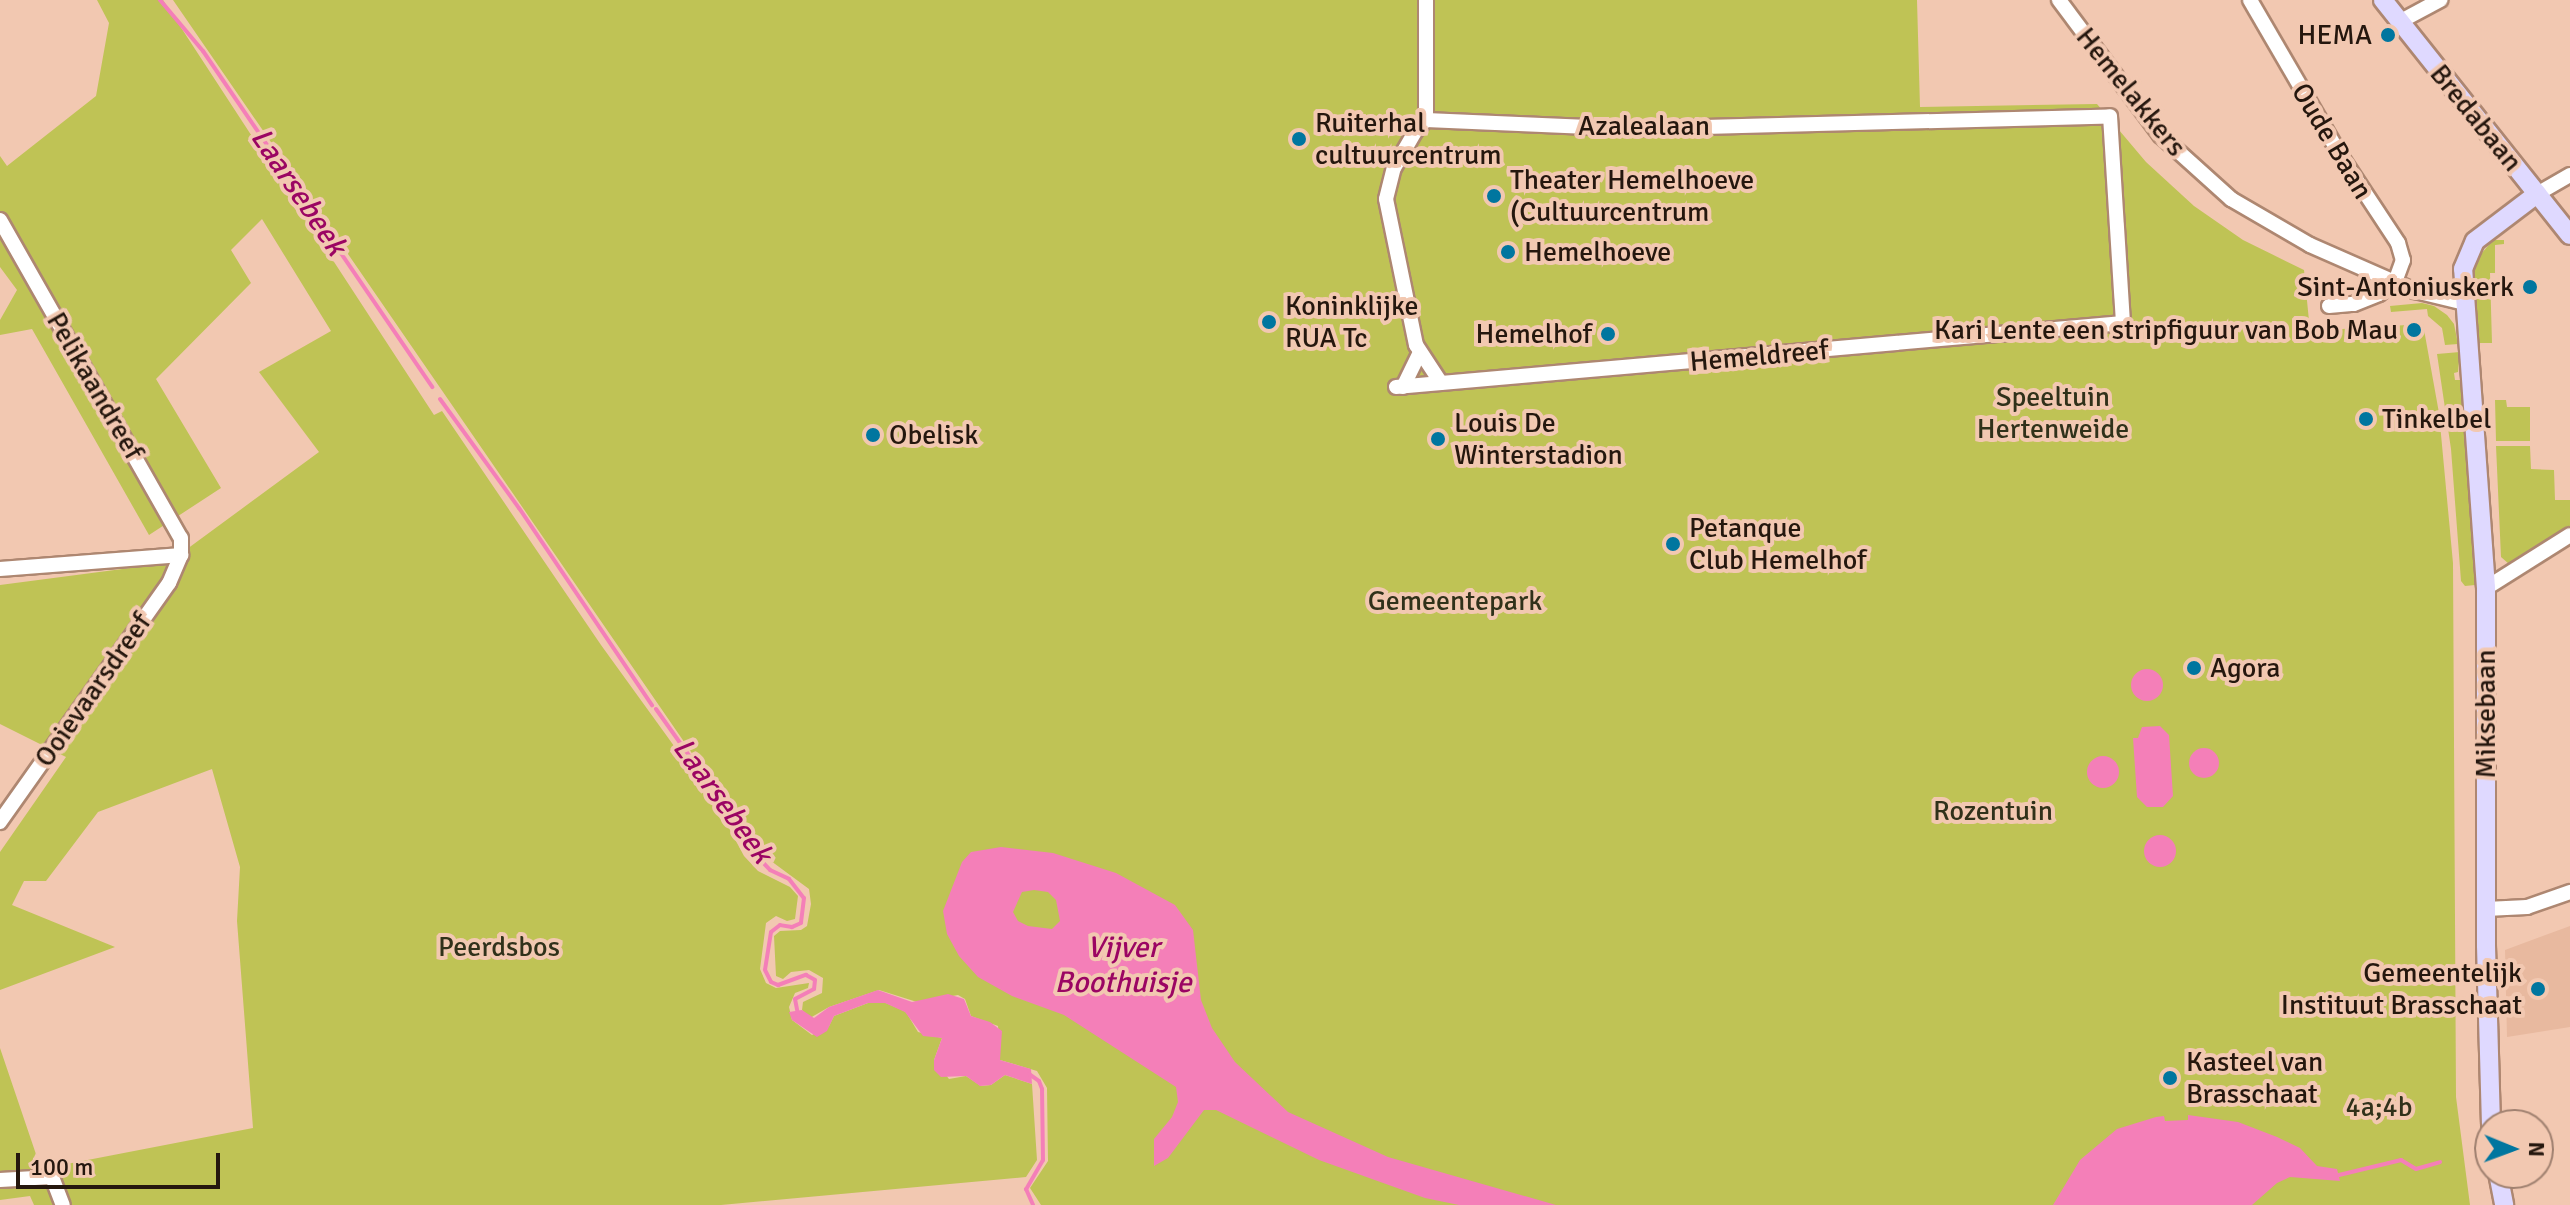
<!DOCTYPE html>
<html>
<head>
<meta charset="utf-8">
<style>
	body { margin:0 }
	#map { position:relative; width:2570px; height:1205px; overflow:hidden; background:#f2c8b1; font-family:Signika,sans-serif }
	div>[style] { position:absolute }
	.built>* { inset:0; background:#e8b99f }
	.green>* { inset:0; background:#bfc355 }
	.water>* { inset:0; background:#f47fb8 }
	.round { border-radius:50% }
	.stream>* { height:4px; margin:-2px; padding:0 2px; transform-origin:2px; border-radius:2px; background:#f47fb8 }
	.roads { filter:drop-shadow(2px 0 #ae8771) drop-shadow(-2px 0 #ae8771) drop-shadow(0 2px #ae8771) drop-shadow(0 -2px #ae8771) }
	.minor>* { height:14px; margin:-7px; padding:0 7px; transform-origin:7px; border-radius:7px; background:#fff }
	.major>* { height:18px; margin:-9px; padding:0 9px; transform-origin:9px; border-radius:9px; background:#dfd9ff }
	.dots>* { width:22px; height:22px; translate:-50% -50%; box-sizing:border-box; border:4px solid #f2c8b1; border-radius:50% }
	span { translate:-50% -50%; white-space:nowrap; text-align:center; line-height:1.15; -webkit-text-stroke:8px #f2c8b1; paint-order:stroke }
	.poi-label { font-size:28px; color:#25170e }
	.right { translate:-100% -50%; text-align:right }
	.left { translate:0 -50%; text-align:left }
	.street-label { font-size:28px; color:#25170e }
	.park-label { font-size:28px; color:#30311a }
	.water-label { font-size:30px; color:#9b0563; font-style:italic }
	.north { position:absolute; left:2474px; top:1109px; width:80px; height:80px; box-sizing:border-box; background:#f2c8b1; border:2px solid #a08170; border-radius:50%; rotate:91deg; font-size:22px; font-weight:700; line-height:32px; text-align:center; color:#25170e }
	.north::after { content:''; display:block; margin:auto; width:28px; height:36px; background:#00769f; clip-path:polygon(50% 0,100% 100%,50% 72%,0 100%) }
	.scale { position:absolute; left:16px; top:1153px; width:204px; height:36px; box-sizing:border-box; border:4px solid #25170e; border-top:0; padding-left:10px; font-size:24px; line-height:28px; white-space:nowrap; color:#25170e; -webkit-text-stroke:6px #f2c8b1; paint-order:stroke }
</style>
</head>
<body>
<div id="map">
	<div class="built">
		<div style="clip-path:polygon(2570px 926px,2570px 1027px,2507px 1037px,2505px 950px)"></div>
	</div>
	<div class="green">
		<div style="clip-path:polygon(97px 0,163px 0,434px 415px,442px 411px,601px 645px,716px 804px,744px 856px,758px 871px,790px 887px,798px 896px,795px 919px,787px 921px,776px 916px,766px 923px,760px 969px,766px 983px,776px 988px,809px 983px,808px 988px,795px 993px,789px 1007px,792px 1020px,812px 1035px,829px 1026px,834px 1016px,868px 1003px,886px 1003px,906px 1012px,918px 1032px,942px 1038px,934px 1060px,949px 1079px,966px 1076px,981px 1086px,991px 1085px,1005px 1075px,1032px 1084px,1037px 1160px,1026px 1177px,721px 1205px,34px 1205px,30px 1196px,0 1200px,0 1048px,41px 1169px,253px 1128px,237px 921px,240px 867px,212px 769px,98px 812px,46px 881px,24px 881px,12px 905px,115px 947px,0 990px,0 852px,66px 757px,0 724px,0 585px,168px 563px,319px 452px,259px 372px,331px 331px,262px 219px,231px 250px,251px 283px,156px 379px,221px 488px,149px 535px,32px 329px,0 335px,0 320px,17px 290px,0 267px,0 156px,7px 166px,96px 96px,109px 23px)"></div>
		<div style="clip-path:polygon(173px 0,1917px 0,1920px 107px,2097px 104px,2146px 162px,2194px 206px,2243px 240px,2304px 270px,2310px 331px,2423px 324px,2439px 413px,2453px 563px,2456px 1097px,2470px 1205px,1041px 1205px,1030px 1188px,1048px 1161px,1047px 1088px,1037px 1071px,1000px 1060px,998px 1026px,971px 1016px,965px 999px,958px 995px,917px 1002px,879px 990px,829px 1007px,810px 1018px,802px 1010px,803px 1002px,822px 993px,823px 978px,809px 970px,791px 972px,783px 979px,776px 976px,774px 936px,780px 931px,801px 930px,807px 926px,811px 904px,809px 889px,771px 861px,751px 839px)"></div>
		<div style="clip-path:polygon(2493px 240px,2504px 240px,2504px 244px,2495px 245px,2495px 273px,2490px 273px,2492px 343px,2477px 343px,2473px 273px,2481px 254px)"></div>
		<div style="clip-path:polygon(2422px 303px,2434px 306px,2447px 315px,2454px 324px,2458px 344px,2445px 345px,2442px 328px,2428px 316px,2427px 309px,2391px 312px,2390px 306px)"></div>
		<div style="clip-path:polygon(2460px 352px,2458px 372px,2454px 373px,2455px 380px,2463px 380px,2475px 585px,2465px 586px,2461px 581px,2451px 449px,2437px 354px)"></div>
		<div style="clip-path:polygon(2495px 400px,2506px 400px,2507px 407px,2530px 407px,2530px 441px,2496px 441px)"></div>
		<div style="clip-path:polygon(2496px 446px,2530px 446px,2531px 469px,2554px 470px,2555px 500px,2570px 500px,2570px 526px,2509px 564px,2501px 557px)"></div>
	</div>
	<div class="water">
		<div class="round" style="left:2131px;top:669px;width:32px;height:32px"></div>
		<div style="clip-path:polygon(2160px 726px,2169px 735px,2173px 796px,2163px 807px,2147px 807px,2137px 797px,2133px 738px,2138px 738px,2142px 727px)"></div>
		<div class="round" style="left:2189px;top:748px;width:30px;height:30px"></div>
		<div class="round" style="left:2087px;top:756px;width:32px;height:32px"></div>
		<div class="round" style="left:2144px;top:835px;width:32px;height:32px"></div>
		<div style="clip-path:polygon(evenodd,1001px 847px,1053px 853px,1116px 873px,1175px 905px,1193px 930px,1201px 1000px,1212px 1028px,1235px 1062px,1288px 1112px,1388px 1157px,1556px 1205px,1459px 1205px,1425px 1198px,1319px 1160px,1216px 1110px,1204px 1110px,1168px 1158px,1154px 1166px,1154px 1139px,1172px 1117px,1178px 1102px,1176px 1087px,1064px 1015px,1012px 996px,978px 977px,959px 956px,947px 934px,943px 911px,962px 862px,971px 852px,1001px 847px,1034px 890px,1048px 892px,1056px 900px,1060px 921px,1052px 929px,1028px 926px,1018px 921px,1013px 912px,1022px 892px,1034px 890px)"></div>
		<div style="clip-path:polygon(878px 990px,912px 1002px,948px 994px,964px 999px,971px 1016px,990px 1022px,1002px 1031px,1000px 1060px,1031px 1069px,1032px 1084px,1005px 1075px,991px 1085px,980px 1086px,966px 1076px,941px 1077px,934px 1070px,934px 1060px,942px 1038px,923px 1036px,905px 1012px,885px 1003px,868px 1003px,834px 1016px,827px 1031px,817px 1037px,792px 1020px,789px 1012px,802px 1010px,814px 1018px,829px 1007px)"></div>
		<div style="clip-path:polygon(2188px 1115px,2238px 1122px,2277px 1137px,2300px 1148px,2317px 1166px,2337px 1169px,2340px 1181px,2290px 1177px,2277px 1183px,2252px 1205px,2053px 1205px,2080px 1160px,2117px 1129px,2156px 1117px,2164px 1116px,2165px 1121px,2188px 1120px)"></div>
	</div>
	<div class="stream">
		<div style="left:160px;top:0;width:67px;rotate:49.9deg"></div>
		<div style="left:203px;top:51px;width:407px;rotate:55.7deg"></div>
		<div style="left:440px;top:399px;width:135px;rotate:54.1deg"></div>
		<div style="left:519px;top:508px;width:238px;rotate:56deg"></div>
		<div style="left:656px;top:709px;width:119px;rotate:54.6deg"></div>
		<div style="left:725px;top:806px;width:47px;rotate:60.7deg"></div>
		<div style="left:748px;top:847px;width:32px;rotate:46deg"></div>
		<div style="left:770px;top:870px;width:21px;rotate:25deg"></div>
		<div style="left:789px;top:879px;width:24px;rotate:52deg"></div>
		<div style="left:804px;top:898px;width:25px;rotate:97deg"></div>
		<div style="left:801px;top:923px;width:10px;rotate:156deg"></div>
		<div style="left:792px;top:927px;width:12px;rotate:-171deg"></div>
		<div style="left:780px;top:925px;width:11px;rotate:142deg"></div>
		<div style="left:771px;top:932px;width:38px;rotate:99deg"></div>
		<div style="left:765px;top:970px;width:13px;rotate:63deg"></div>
		<div style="left:771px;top:982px;width:8px;rotate:23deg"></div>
		<div style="left:778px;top:985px;width:30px;rotate:-20deg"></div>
		<div style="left:806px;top:975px;width:10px;rotate:29deg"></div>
		<div style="left:815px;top:980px;width:9px;rotate:96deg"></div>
		<div style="left:814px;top:989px;width:21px;rotate:152deg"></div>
		<div style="left:795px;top:999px;width:16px;rotate:79deg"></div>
		<div style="left:1029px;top:1074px;width:12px;rotate:35deg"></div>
		<div style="left:1039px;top:1081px;width:9px;rotate:69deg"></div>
		<div style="left:1042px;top:1089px;width:71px;rotate:89.2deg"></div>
		<div style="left:1043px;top:1160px;width:34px;rotate:120deg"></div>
		<div style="left:1026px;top:1189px;width:17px;rotate:66deg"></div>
		<div style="left:2339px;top:1175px;width:64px;rotate:-13.6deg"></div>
		<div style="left:2401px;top:1160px;width:17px;rotate:31deg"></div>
		<div style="left:2416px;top:1169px;width:25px;rotate:-16deg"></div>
	</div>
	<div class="roads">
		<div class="minor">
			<div style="left:1426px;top:0;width:120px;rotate:90deg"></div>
			<div style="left:2059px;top:0;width:169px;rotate:53.2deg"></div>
			<div style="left:2160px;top:135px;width:96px;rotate:42deg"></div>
			<div style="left:2231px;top:199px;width:91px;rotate:30.2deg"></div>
			<div style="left:2310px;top:245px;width:115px;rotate:23.7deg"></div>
			<div style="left:2415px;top:291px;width:51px;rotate:13.5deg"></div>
			<div style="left:2250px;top:0;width:183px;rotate:59.8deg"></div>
			<div style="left:2342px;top:158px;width:102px;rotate:56.6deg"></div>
			<div style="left:2398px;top:243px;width:18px;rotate:74deg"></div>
			<div style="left:2403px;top:260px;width:23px;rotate:110deg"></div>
			<div style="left:2399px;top:22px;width:47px;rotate:-28.2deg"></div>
			<div style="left:2537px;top:194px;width:38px;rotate:-30deg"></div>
			<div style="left:0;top:220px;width:366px;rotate:60.4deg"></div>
			<div style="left:181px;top:538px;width:17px;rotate:90deg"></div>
			<div style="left:181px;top:555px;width:30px;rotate:113deg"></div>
			<div style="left:169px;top:583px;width:293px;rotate:125.3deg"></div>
			<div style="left:2329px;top:306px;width:25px;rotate:-5deg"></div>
			<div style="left:2354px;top:304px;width:27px;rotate:-22deg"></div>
			<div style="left:2379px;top:294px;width:20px;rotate:-37deg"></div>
			<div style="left:1441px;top:383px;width:45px;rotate:-123.3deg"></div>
			<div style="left:1416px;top:345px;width:149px;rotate:-101.6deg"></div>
			<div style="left:1386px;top:199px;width:32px;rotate:-76deg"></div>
			<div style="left:1394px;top:168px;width:44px;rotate:-59.9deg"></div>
			<div style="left:1416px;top:130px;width:14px;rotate:-45deg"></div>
			<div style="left:1426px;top:120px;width:203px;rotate:2.5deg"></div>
			<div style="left:1629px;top:129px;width:481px;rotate:-1.5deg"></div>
			<div style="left:1396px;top:387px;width:730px;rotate:-5.03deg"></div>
			<div style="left:2123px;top:323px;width:207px;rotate:-93.6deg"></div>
			<div style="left:1403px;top:387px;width:37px;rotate:-64deg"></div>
			<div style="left:0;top:569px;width:182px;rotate:-4.4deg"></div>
			<div style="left:2486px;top:588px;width:99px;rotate:-32.2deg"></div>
			<div style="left:2486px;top:909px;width:41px;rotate:-2.8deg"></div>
			<div style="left:2527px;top:907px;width:46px;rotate:-19.2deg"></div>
			<div style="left:0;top:1180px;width:52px;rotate:-3.3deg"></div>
			<div style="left:52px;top:1177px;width:30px;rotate:69deg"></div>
		</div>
		<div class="major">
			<div style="left:2383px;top:0;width:300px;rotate:51.5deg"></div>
			<div style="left:2491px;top:1125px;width:180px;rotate:-91.6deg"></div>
			<div style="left:2486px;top:945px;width:357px;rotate:-90deg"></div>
			<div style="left:2486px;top:588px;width:320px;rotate:-94.1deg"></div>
			<div style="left:2463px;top:269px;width:30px;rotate:-67deg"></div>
			<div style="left:2475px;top:241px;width:78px;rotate:-37.2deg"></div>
			<div style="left:2498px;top:1173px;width:33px;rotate:79deg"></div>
		</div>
	</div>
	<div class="dots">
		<div style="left:2388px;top:35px;background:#00769f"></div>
		<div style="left:1299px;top:139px;background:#00769f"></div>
		<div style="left:1494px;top:196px;background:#00769f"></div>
		<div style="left:1508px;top:252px;background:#00769f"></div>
		<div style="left:2530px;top:287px;background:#00769f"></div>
		<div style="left:1269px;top:322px;background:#00769f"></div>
		<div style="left:2414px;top:330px;background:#00769f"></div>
		<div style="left:1608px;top:334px;background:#00769f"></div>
		<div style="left:2366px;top:419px;background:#00769f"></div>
		<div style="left:873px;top:435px;background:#00769f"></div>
		<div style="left:1438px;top:439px;background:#00769f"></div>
		<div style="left:1673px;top:544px;background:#00769f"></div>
		<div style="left:2194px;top:668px;background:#00769f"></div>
		<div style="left:2538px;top:989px;background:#00769f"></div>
		<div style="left:2170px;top:1078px;background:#00769f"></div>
	</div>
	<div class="poi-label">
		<span class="right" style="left:2372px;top:35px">HEMA</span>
		<span class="left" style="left:1315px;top:139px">Ruiterhal<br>cultuurcentrum</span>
		<span class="left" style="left:1510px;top:196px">Theater Hemelhoeve<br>(Cultuurcentrum</span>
		<span class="left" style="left:1524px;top:252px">Hemelhoeve</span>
		<span class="right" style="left:2514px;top:287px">Sint-Antoniuskerk</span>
		<span class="left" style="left:1285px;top:322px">Koninklijke<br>RUA Tc</span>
		<span class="right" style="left:2398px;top:330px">Kari Lente een stripfiguur van Bob Mau</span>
		<span class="right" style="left:1592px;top:334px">Hemelhof</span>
		<span class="left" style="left:2382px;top:419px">Tinkelbel</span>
		<span class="left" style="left:1454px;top:439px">Louis De<br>Winterstadion</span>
		<span class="left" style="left:889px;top:435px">Obelisk</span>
		<span class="left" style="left:1689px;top:544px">Petanque<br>Club Hemelhof</span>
		<span class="left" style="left:2210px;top:668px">Agora</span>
		<span class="right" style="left:2522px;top:989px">Gemeentelijk<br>Instituut Brasschaat</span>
		<span class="left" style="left:2186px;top:1078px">Kasteel van<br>Brasschaat</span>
	</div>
	<div class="street-label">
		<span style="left:2131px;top:92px;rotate:51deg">Hemelakkers</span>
		<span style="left:2476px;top:118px;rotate:51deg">Bredabaan</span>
		<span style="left:1644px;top:126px">Azalealaan</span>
		<span style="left:2332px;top:141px;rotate:59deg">Oude Baan</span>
		<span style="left:1759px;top:356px;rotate:-5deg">Hemeldreef</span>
		<span style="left:95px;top:386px;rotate:60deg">Pelikaandreef</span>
		<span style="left:93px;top:690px;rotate:-55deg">Ooievaarsdreef</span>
		<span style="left:2486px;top:714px;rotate:-90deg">Miksebaan</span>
	</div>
	<div class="park-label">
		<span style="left:2053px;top:413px">Speeltuin<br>Hertenweide</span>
		<span style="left:1455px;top:601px">Gemeentepark</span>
		<span style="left:1993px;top:811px">Rozentuin</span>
		<span style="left:499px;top:947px">Peerdsbos</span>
		<span style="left:2379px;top:1107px">4a;4b</span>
	</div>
	<div class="water-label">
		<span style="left:298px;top:192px;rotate:56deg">Laarsebeek</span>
		<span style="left:722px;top:801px;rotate:54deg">Laarsebeek</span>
		<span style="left:1123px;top:965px">Vijver<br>Boothuisje</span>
	</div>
	<div class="north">N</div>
	<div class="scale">100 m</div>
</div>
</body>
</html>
